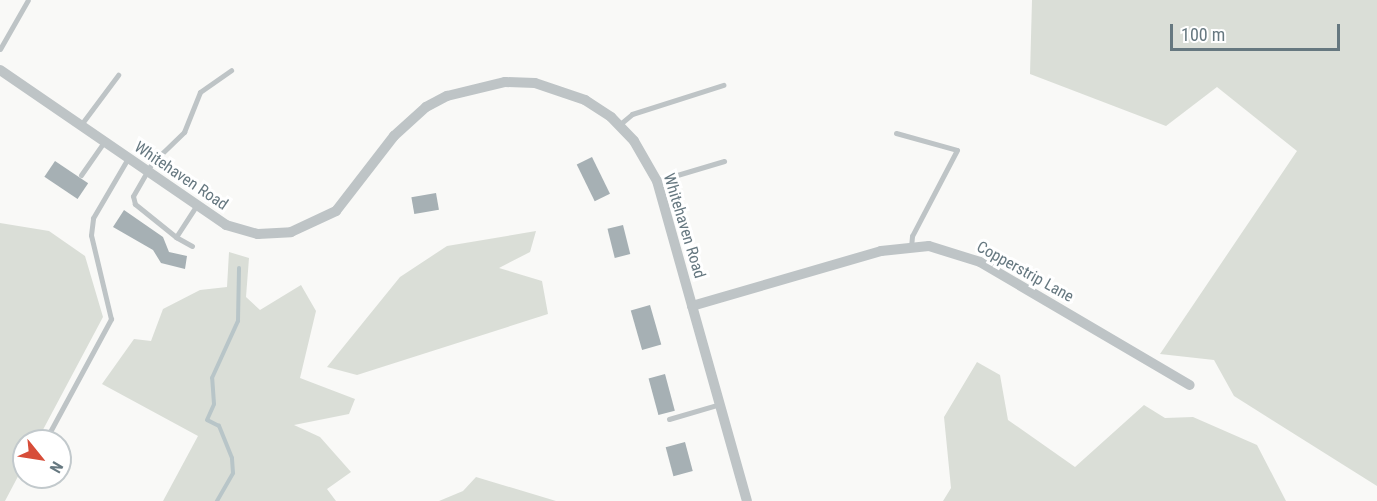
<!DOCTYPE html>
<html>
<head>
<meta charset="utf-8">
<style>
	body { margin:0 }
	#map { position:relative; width:1377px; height:501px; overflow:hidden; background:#f9f9f7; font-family:"Roboto Condensed",sans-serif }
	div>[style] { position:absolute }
	.green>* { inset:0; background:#daded7 }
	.stream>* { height:4px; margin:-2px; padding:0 2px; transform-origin:2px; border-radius:2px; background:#b8c5c8 }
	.building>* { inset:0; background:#a6b0b4; transform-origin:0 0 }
	.lane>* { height:5px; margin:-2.5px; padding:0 2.5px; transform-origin:2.5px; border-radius:2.5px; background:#bec4c6 }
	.street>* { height:10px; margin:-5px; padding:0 5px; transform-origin:5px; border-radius:5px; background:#bec4c6 }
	span { translate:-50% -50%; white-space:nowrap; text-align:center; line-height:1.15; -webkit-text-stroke:6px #fff; paint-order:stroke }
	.street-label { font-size:16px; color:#667880 }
	.north { position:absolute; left:12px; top:429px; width:60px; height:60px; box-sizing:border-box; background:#fff; border:2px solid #c2c9cc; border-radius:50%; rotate:120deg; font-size:16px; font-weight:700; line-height:24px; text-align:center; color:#667880 }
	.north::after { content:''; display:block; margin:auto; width:21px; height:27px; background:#d74d39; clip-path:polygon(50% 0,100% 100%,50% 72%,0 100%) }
	.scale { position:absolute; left:1170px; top:24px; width:170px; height:27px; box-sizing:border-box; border:3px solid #667880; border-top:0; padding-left:8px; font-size:18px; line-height:21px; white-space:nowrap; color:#667880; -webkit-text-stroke:4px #fff; paint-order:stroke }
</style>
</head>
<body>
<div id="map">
	<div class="green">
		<div style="clip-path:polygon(1032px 0,1377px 0,1377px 486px,1234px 396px,1214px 360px,1160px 354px,1297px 151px,1217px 87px,1166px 126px,1030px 74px)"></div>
		<div style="clip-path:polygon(0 223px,49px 231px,85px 256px,103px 317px,37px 441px,24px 441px,24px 465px,5px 501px,0 501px)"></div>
		<div style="clip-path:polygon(536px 231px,530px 252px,499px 268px,542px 281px,548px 314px,357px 375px,327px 367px,400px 277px,447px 246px)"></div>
		<div style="clip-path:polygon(229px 252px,249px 258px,246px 297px,260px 310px,301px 285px,316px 311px,300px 378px,355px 399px,349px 414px,294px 425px,320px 437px,351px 472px,327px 489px,336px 501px,163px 501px,198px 436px,102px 384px,134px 339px,151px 341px,163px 309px,200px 290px,227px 287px)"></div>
		<div style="clip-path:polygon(977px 362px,1000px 375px,1008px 420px,1075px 467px,1144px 405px,1165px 418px,1193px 417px,1257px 445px,1286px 501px,943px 501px,951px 488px,944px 417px)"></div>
		<div style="clip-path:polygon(476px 477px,556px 501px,439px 501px,463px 491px)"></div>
	</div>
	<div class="stream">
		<div style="left:217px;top:501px;width:32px;rotate:-60deg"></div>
		<div style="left:233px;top:473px;width:15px;rotate:-94deg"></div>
		<div style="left:232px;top:458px;width:35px;rotate:-112deg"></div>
		<div style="left:219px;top:426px;width:13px;rotate:-153deg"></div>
		<div style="left:207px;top:420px;width:17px;rotate:-66deg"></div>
		<div style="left:214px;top:404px;width:26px;rotate:-94deg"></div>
		<div style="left:212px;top:378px;width:63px;rotate:-65.5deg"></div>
		<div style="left:238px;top:321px;width:53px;rotate:-88.9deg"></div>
	</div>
	<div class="building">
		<div style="left:592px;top:157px;width:41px;height:17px;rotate:64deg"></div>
		<div style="left:55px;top:161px;width:40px;height:19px;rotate:34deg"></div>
		<div style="left:436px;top:193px;width:17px;height:25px;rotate:80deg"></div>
		<div style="clip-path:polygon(124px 210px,163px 237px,169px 252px,187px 256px,185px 269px,161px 263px,153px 250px,113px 227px)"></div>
		<div style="left:623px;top:225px;width:30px;height:16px;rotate:76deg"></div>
		<div style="left:650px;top:305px;width:41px;height:20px;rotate:74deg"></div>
		<div style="left:665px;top:374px;width:38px;height:17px;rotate:75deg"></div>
		<div style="left:685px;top:442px;width:30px;height:20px;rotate:75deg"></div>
	</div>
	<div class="lane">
		<div style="left:0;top:49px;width:56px;rotate:-60.3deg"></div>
		<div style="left:619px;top:125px;width:17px;rotate:-40deg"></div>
		<div style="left:632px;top:114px;width:96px;rotate:-17.7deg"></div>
		<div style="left:80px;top:126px;width:64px;rotate:-53.3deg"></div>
		<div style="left:896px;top:133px;width:63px;rotate:15.6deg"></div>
		<div style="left:957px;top:150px;width:97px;rotate:117.6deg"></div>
		<div style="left:912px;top:236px;width:12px;rotate:95deg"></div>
		<div style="left:81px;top:175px;width:40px;rotate:-55.1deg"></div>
		<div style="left:657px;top:181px;width:70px;rotate:-16.6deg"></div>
		<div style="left:176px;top:237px;width:53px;rotate:-141.2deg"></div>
		<div style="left:135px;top:204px;width:8px;rotate:-104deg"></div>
		<div style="left:133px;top:196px;width:38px;rotate:-60deg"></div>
		<div style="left:152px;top:163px;width:45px;rotate:-44.1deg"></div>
		<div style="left:184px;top:132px;width:43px;rotate:-68.2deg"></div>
		<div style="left:200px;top:92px;width:38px;rotate:-35deg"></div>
		<div style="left:192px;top:246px;width:18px;rotate:-151deg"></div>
		<div style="left:176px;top:237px;width:38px;rotate:-57deg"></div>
		<div style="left:669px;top:419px;width:53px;rotate:-16.4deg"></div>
		<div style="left:45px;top:441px;width:139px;rotate:-61.6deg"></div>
		<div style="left:111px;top:319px;width:86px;rotate:-103.4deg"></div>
		<div style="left:91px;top:235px;width:17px;rotate:-83deg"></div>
		<div style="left:93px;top:218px;width:69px;rotate:-59.7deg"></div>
		<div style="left:32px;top:483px;width:6px;rotate:-81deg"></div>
	</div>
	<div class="street">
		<div style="left:0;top:70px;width:274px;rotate:34.4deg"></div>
		<div style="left:226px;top:225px;width:33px;rotate:16deg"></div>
		<div style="left:258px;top:234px;width:33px;rotate:-3deg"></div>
		<div style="left:291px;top:232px;width:50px;rotate:-25deg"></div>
		<div style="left:336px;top:211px;width:95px;rotate:-52.3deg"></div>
		<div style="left:394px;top:136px;width:43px;rotate:-42.2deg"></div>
		<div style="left:426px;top:107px;width:24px;rotate:-28deg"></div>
		<div style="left:447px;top:96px;width:60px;rotate:-13.6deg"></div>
		<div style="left:505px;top:82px;width:30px;rotate:2deg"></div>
		<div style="left:535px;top:83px;width:53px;rotate:18.8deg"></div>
		<div style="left:585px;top:100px;width:31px;rotate:33deg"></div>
		<div style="left:611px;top:117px;width:33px;rotate:46deg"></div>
		<div style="left:634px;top:141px;width:46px;rotate:60.1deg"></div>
		<div style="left:657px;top:181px;width:332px;rotate:74.3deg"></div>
		<div style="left:692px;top:306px;width:197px;rotate:-16.2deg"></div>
		<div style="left:881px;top:251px;width:48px;rotate:-5.9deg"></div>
		<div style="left:929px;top:246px;width:53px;rotate:17.4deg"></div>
		<div style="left:980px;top:262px;width:243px;rotate:30.4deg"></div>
	</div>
	<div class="street-label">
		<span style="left:181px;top:176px;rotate:34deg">Whitehaven Road</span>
		<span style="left:684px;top:226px;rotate:73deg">Whitehaven Road</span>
		<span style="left:1025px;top:272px;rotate:29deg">Copperstrip Lane</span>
	</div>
	<div class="north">N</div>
	<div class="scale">100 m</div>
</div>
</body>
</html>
